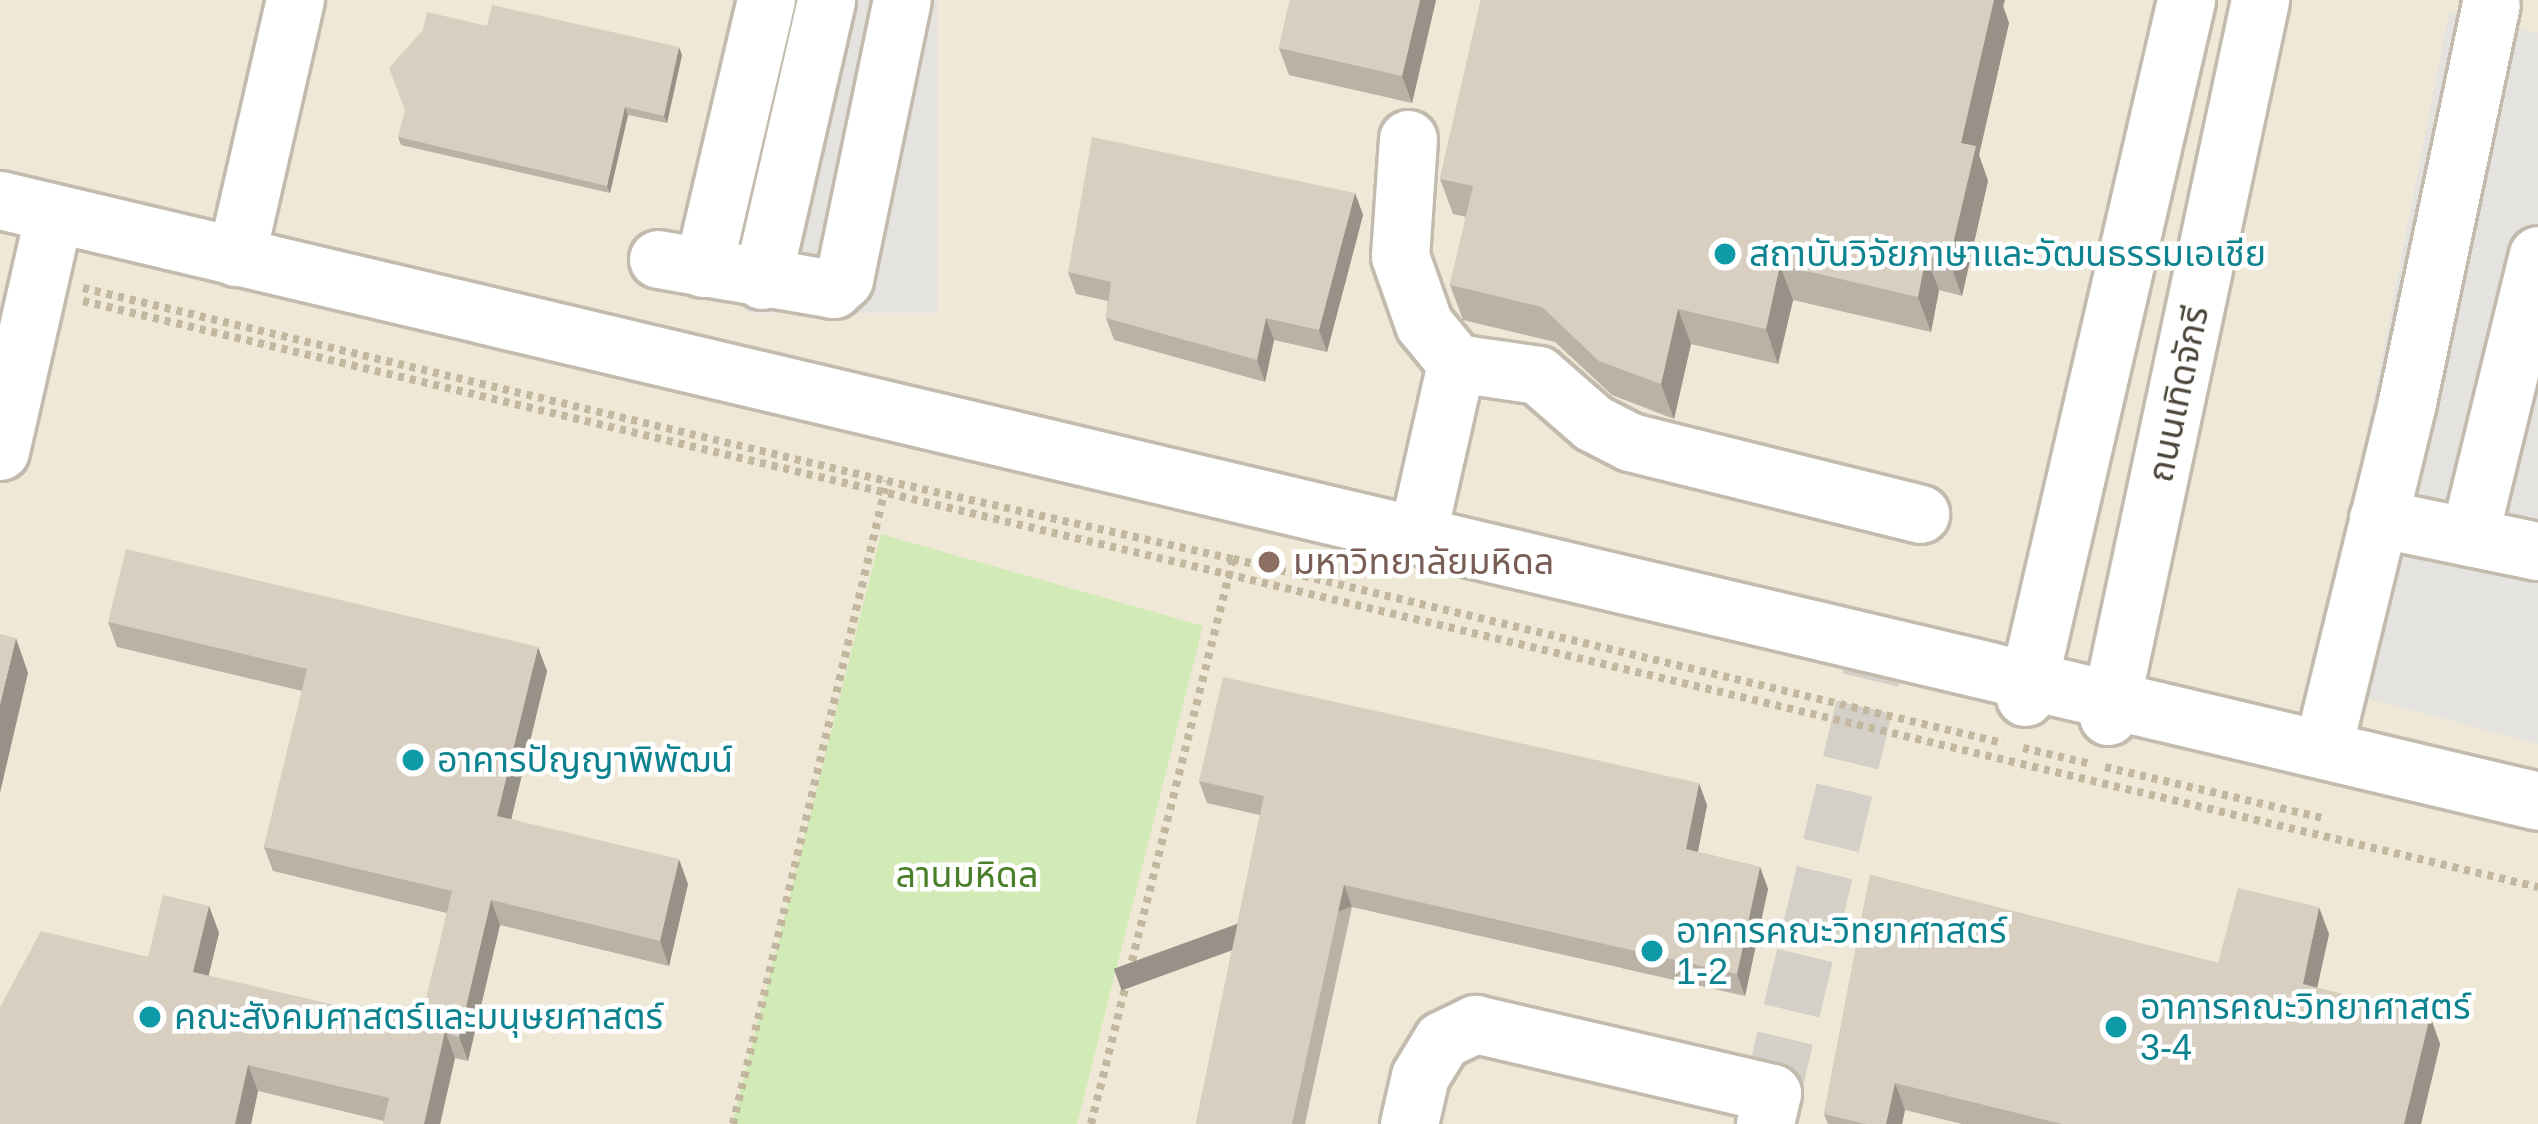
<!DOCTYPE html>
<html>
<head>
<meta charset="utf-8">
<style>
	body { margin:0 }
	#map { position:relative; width:2538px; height:1124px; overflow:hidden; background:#f6f3ec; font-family:Arial,"Noto Sans Thai",sans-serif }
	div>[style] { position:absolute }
	.education>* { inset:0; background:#efe8d6; transform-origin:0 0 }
	.green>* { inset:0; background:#d2eab5 }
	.parking>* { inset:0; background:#e5e3e0; transform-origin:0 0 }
	.minor-tunnel>* { height:57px; margin-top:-28.5px; transform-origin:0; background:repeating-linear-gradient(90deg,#d4d0c8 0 57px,transparent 0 85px) }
	.path>* { height:8px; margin-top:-4px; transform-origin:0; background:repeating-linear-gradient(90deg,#c4b79f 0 6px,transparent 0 12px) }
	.roads { filter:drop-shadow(3px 0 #c2bbae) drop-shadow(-3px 0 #c2bbae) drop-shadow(0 3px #c2bbae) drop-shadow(0 -3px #c2bbae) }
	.minor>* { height:57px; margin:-28.5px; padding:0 28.5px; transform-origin:28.5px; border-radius:28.5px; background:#fff }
	.wall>* { inset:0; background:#bab2a6 }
	.shaded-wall>* { inset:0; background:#979187; transform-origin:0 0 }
	.building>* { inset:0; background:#d8cfc1 }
	.dots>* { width:33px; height:33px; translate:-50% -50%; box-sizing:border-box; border:6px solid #fff; border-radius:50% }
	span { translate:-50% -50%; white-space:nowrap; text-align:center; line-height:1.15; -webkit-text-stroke:9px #fff; paint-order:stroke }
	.culture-label { font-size:36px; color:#0d838f }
	.left { translate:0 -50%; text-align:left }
	.street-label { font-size:36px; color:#4b4439 }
	.education-label { font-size:36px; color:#785e54 }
	.park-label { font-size:36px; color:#4a7f2a }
</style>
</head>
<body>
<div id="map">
	<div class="education">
		<div style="left:0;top:0;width:2538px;height:1124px"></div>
	</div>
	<div class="green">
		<div style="clip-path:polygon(881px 534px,1203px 626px,1077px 1124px,732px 1124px)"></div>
	</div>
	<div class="parking">
		<div style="left:746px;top:0;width:191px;height:313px"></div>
		<div style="clip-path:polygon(2449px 12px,2538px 33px,2538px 744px,2318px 685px)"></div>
	</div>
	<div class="minor-tunnel">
		<div style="left:1772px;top:1093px;width:462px;rotate:-76.6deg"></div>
	</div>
	<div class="path">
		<div style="left:83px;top:288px;width:827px;rotate:13.5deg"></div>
		<div style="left:83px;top:301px;width:2524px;rotate:13.43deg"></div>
		<div style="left:2023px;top:748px;width:70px;rotate:13.2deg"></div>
		<div style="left:2105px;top:767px;width:227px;rotate:13.2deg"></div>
		<div style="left:733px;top:1124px;width:661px;rotate:-76.53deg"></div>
		<div style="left:887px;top:481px;width:355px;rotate:12.7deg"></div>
		<div style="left:1091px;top:1124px;width:583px;rotate:-75.89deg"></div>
		<div style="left:1233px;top:559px;width:792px;rotate:13.44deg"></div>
	</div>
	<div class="roads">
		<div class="minor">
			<div style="left:1408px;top:139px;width:117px;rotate:93.9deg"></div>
			<div style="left:1400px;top:256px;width:72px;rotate:70.6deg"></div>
			<div style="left:1424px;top:324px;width:50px;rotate:50.6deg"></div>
			<div style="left:0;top:200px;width:2608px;rotate:13.32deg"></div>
			<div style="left:236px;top:257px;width:264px;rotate:-77.1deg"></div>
			<div style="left:658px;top:259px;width:178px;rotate:9.7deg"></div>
			<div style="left:833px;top:289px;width:15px;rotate:-42deg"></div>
			<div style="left:844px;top:279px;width:285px;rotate:-78.3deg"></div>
			<div style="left:703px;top:268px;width:275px;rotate:-76.8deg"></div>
			<div style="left:762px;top:280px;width:287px;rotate:-77.1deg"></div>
			<div style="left:0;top:451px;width:243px;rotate:-77.2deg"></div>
			<div style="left:2378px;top:518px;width:163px;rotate:11.7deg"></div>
			<div style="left:1418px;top:532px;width:173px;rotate:-77.3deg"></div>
			<div style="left:1456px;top:363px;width:83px;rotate:8.3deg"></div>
			<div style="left:1538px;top:375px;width:73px;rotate:41.1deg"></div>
			<div style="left:1593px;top:423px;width:42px;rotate:27.2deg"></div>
			<div style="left:1630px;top:442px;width:299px;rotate:13.9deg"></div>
			<div style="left:2469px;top:537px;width:290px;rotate:-76.3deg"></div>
			<div style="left:2025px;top:697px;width:715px;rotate:-76.99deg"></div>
			<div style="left:2108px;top:716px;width:732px;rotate:-78.01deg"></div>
			<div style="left:2323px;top:747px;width:355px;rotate:-76.3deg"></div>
			<div style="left:2407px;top:402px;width:406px;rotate:-78.1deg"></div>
			<div style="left:1409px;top:1124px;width:49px;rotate:-77.1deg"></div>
			<div style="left:1420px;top:1076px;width:42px;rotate:-58.6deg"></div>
			<div style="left:1442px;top:1040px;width:37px;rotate:-26deg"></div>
			<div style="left:1475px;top:1024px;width:305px;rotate:13.1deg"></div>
			<div style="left:1772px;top:1093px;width:32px;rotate:103deg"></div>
		</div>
	</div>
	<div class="wall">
		<div style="clip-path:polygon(1290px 0,1436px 0,1412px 103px,1289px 75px,1279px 48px)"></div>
		<div style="clip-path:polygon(1481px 0,2005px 0,2003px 6px,2009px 23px,1979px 155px,1988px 181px,1962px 296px,1939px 290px,1931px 332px,1793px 300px,1778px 364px,1691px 344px,1674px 419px,1612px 395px,1555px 342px,1463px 320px,1450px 285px,1466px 217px,1453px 214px,1440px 179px)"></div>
		<div style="clip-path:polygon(487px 26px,682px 55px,667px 123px,628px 115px,610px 193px,401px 145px,398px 137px)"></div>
		<div style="clip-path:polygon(1355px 193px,1363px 215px,1327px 352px,1274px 340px,1265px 382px,1114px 340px,1106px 318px,1108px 301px,1076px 294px,1068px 272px)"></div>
		<div style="clip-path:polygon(108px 622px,547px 671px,511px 819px,688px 884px,669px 966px,500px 925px,468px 1061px,455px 1058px,440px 1124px,383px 1124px,384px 1121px,258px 1091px,251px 1124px,0 1124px,148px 957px,209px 906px,219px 933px,208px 976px,420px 1025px,447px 913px,273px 871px,264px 847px,302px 691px,117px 647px)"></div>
		<div style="clip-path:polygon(1199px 781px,1707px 805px,1698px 852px,1760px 867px,1768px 889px,1745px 996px,1352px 907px,1305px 1124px,1196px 1124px,1260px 815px,1207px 803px)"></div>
		<div style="clip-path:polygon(1870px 875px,2218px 963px,2329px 934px,2317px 988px,2430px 1016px,2440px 1044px,2421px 1124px,1962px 1124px,1905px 1110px,1902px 1124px,1828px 1124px,1824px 1114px)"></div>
	</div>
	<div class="shaded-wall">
		<div style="clip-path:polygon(1420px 0,1436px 0,1412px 103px,1402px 76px)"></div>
		<div style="clip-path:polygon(1993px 0,2005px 0,2003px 6px,2009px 23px,1979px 155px,1988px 181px,1962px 296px,1949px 261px,1961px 143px)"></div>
		<div style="clip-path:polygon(679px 47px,682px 55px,667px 123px,664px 116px)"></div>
		<div style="clip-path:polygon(625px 107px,628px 115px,610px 193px,607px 186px)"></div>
		<div style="clip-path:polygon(1355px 193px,1363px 215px,1327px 352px,1319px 330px)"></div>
		<div style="clip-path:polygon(1926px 256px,1939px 290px,1931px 332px,1918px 297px)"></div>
		<div style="clip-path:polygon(1780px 265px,1793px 300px,1778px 364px,1766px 329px)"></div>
		<div style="clip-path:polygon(1678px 309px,1691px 344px,1674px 419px,1661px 384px)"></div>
		<div style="clip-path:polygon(1266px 318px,1274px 340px,1265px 382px,1257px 360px)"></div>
		<div style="clip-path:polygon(16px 638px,28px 673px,0 793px,0 704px)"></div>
		<div style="clip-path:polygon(538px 647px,547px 671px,506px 841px,497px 816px)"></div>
		<div style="clip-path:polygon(1699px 783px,1707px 805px,1694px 871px,1686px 849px)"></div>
		<div style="clip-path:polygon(679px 859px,688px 884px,669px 966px,660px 941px)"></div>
		<div style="clip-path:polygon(1760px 867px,1768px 889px,1745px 996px,1737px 974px)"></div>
		<div style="left:1344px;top:885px;width:23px;height:245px;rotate:70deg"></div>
		<div style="clip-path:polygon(491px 900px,500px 925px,468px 1061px,459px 1037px)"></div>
		<div style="clip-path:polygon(209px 906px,219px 933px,203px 999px,193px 972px)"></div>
		<div style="clip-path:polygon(2319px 907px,2329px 934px,2312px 1011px,2303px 984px)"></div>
		<div style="clip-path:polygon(2430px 1016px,2440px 1044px,2421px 1124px,2404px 1124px)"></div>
		<div style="clip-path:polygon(445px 1031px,455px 1058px,440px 1124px,424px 1124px)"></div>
		<div style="clip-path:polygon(248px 1065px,258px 1091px,251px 1124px,235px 1124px)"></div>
		<div style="clip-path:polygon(1895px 1083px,1905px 1110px,1902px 1124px,1886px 1124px)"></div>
	</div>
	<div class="building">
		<div style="clip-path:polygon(1290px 0,1420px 0,1402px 76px,1279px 48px)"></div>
		<div style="clip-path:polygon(1481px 0,1994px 0,1961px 143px,1976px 146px,1949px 261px,1926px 256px,1918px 297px,1780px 265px,1766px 329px,1678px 309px,1661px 384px,1599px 361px,1542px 307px,1450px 285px,1473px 186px,1440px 179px)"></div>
		<div style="clip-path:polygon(492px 5px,679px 47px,664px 116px,625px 107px,607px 186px,398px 137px,405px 110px,389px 68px,423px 30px,427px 12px,487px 26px)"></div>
		<div style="clip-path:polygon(1092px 137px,1355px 193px,1319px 330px,1266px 318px,1257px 360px,1106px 318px,1111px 282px,1068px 272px)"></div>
		<div style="clip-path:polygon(126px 549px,538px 647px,497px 816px,679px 859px,660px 941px,491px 900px,459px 1037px,420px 1025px,452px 891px,264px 847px,307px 669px,108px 622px)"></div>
		<div style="clip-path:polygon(0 634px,16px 638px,0 704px)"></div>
		<div style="clip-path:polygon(1223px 677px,1699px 783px,1686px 849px,1760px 867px,1737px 974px,1344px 885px,1292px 1124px,1196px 1124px,1264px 796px,1199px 781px)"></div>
		<div style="clip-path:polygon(1870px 875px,2218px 963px,2238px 888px,2319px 907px,2303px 984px,2430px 1016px,2404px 1124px,2062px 1124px,1895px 1083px,1886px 1124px,1866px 1124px,1824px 1114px)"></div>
		<div style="clip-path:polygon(163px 895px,209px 906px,193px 972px,445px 1031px,424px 1124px,383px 1124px,389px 1098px,248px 1065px,235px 1124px,0 1124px,0 1007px,41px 931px,148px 957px)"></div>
	</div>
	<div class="dots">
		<div style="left:1725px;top:254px;background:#0f9aa8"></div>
		<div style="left:1269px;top:562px;background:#8d6e63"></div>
		<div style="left:413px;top:760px;background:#0f9aa8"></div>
		<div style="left:1652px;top:951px;background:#0f9aa8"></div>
		<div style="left:150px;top:1017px;background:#0f9aa8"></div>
		<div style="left:2116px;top:1027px;background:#0f9aa8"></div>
	</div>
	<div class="culture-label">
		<span class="left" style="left:1749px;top:254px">สถาบันวิจัยภาษาและวัฒนธรรมเอเชีย</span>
		<span class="left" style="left:437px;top:760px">อาคารปัญญาพิพัฒน์</span>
		<span class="left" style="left:1676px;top:951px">อาคารคณะวิทยาศาสตร์<br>1-2</span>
		<span class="left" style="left:2140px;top:1027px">อาคารคณะวิทยาศาสตร์<br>3-4</span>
		<span class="left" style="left:174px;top:1017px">คณะสังคมศาสตร์และมนุษยศาสตร์</span>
	</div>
	<div class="street-label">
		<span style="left:2178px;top:394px;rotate:-78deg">ถนนเทิดจักรี</span>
	</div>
	<div class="education-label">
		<span class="left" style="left:1293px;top:562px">มหาวิทยาลัยมหิดล</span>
	</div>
	<div class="park-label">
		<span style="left:967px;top:875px">ลานมหิดล</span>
	</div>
</div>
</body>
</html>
